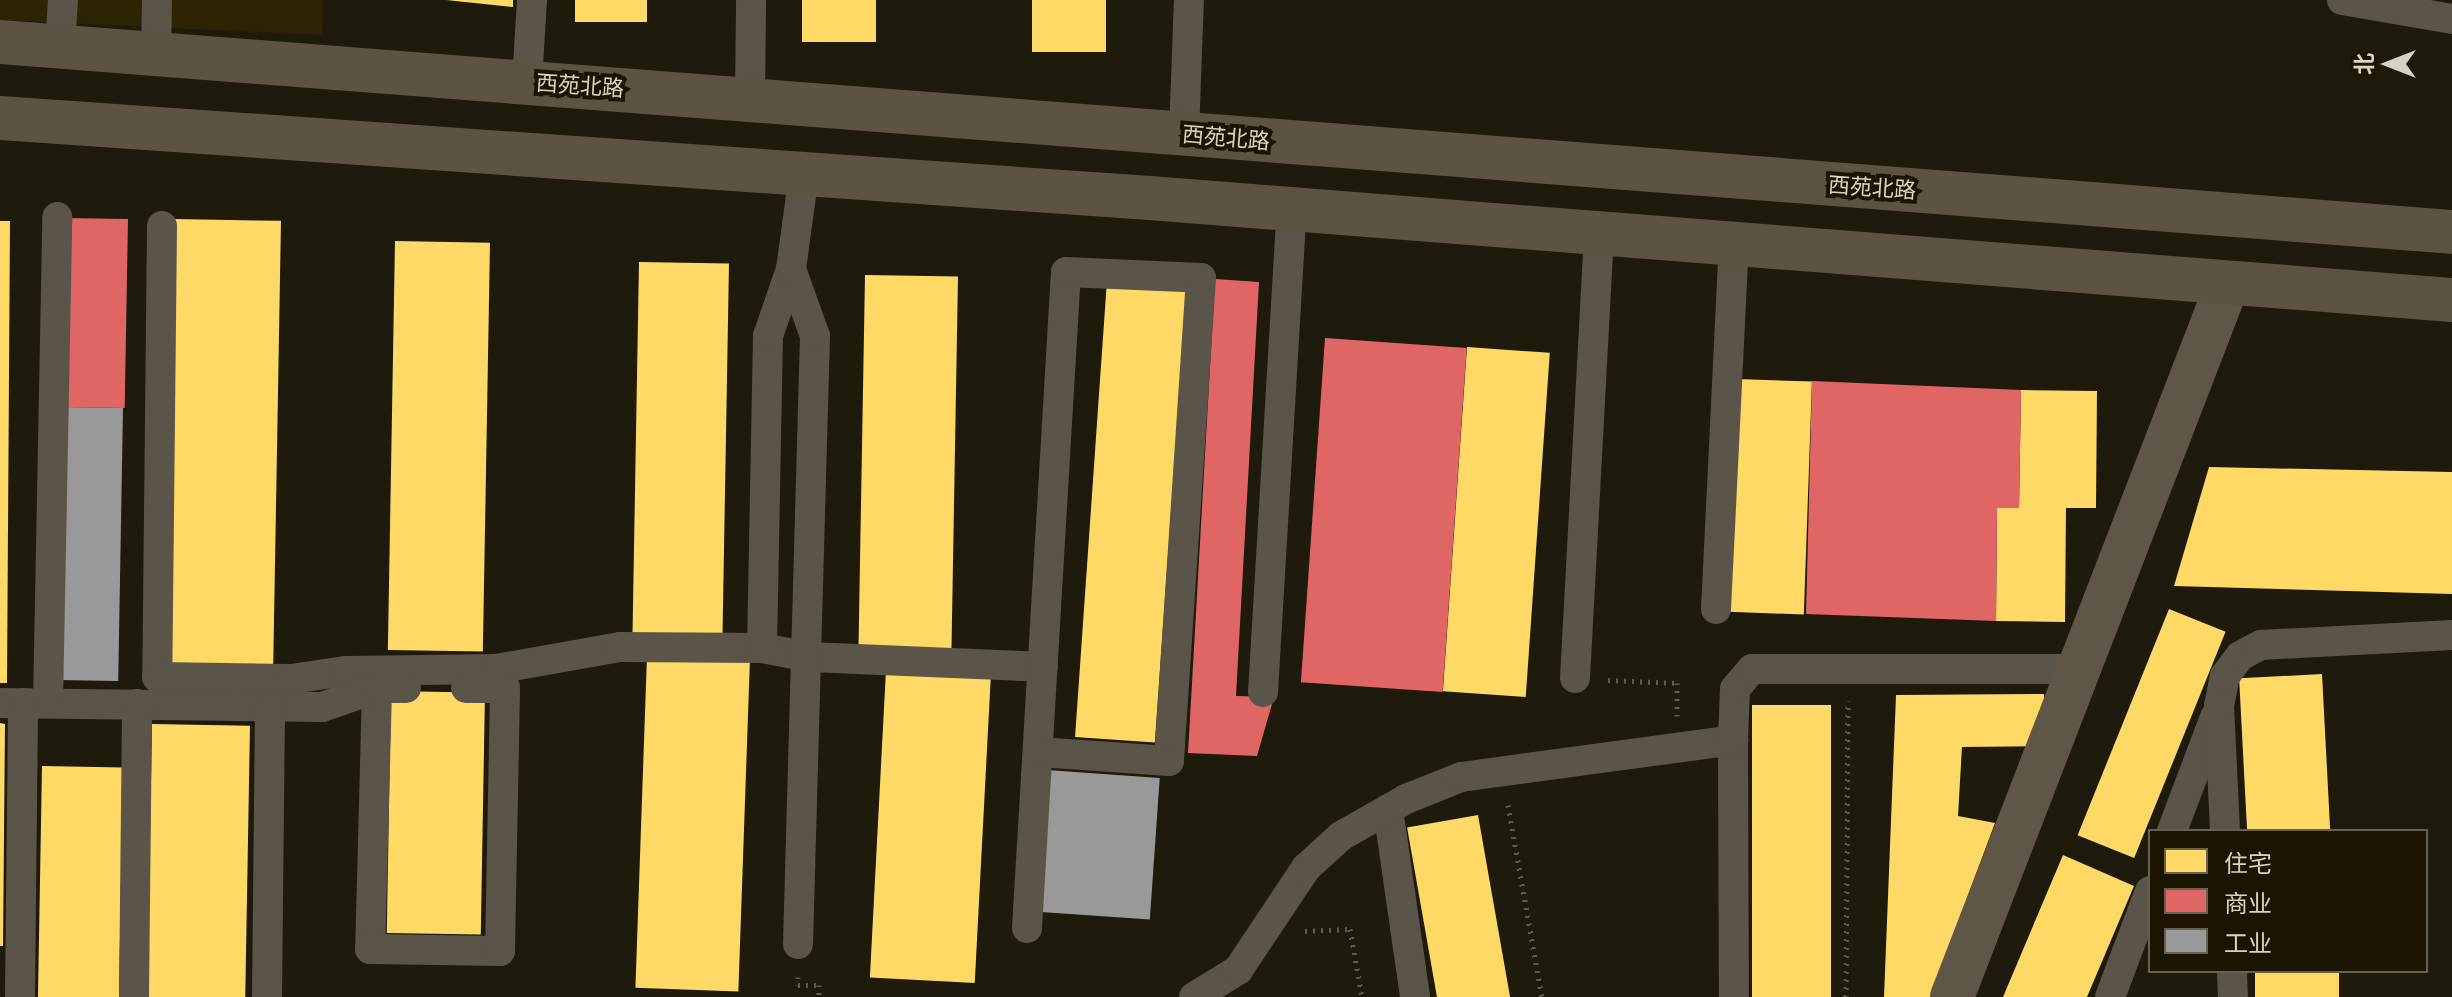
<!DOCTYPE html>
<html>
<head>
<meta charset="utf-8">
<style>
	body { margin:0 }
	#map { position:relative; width:2452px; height:997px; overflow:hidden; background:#1e1a0c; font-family:Raleway,"Noto Sans SC",sans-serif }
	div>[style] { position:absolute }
	.built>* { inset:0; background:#2d2404 }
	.homes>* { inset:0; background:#ffd966; transform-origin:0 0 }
	.shops>* { inset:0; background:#e06666; transform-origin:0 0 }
	.industry>* { inset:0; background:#999; transform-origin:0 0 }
	.path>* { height:5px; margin-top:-2.5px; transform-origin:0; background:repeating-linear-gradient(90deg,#615b51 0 2px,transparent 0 8px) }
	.street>* { height:30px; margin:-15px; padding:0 15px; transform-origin:15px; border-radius:15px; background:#5b5448 }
	.secondary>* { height:44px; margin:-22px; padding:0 22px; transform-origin:22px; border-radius:22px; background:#5f5647 }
	.primary>* { height:44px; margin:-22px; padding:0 22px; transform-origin:22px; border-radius:22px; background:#5d5343 }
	span { translate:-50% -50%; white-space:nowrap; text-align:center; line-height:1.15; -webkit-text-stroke:8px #1b1400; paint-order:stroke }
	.street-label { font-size:22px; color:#d8d4c5 }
	.legend { position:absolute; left:2148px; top:829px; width:280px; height:144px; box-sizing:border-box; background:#1b1400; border:2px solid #67614f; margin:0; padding:10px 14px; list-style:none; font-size:24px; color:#d8d4c5 }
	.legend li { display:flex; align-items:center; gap:16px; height:40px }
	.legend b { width:40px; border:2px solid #67614f }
	.north { position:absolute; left:2348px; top:24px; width:80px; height:80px; -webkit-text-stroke:6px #1b1400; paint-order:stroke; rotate:270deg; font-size:22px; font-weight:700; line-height:32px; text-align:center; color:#d8d4c5 }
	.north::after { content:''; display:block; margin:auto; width:28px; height:36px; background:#d8d4c5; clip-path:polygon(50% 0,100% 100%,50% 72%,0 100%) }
</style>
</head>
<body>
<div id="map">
	<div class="built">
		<div style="clip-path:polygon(0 0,323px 0,322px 35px,0 20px)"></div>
	</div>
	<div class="homes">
		<div style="clip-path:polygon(446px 0,513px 0,513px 7px)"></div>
		<div style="left:575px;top:0;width:72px;height:22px"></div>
		<div style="left:802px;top:0;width:74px;height:42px"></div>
		<div style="left:1032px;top:0;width:74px;height:52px"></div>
		<div style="left:174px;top:219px;width:107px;height:449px;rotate:1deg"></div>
		<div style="clip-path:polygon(0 221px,10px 221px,7px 683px,0 683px)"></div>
		<div style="left:395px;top:241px;width:95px;height:409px;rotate:1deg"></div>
		<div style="left:639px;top:262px;width:90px;height:372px;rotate:1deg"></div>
		<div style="left:865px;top:275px;width:93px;height:377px;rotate:1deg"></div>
		<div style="left:1107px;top:280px;width:80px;height:458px;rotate:4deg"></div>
		<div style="left:1467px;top:347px;width:83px;height:345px;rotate:4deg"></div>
		<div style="left:1737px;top:379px;width:75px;height:233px;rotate:2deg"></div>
		<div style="clip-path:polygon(2021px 390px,2097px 391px,2096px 508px,2066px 508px,2065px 622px,1996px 621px,1997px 508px,2019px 508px)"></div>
		<div style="clip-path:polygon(2209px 467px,2452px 472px,2452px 594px,2174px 586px)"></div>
		<div style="left:2169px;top:609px;width:61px;height:244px;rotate:22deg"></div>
		<div style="left:647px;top:656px;width:103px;height:332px;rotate:2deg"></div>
		<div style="left:886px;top:670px;width:105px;height:308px;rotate:3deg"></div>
		<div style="left:2322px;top:674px;width:157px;height:83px;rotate:87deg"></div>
		<div style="left:391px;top:691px;width:94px;height:242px;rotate:1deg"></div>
		<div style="clip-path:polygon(2044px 694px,2045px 746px,1962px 747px,1958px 816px,1995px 823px,1930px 997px,1884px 997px,1896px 695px)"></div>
		<div style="left:1752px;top:705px;width:79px;height:292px"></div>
		<div style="clip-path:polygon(0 723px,5px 724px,3px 946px,0 946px)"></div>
		<div style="left:152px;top:724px;width:98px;height:273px;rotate:1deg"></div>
		<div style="left:42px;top:766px;width:81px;height:231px;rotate:1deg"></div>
		<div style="left:1478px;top:815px;width:185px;height:72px;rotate:80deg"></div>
		<div style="clip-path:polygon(2063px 855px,2134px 886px,2087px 997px,2003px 997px)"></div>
		<div style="left:2255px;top:971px;width:84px;height:26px"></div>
	</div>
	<div class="shops">
		<div style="left:66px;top:218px;width:62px;height:189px;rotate:1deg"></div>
		<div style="clip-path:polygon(1215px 279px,1259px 282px,1236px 696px,1274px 697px,1257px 756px,1188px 753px)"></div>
		<div style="left:1325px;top:338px;width:142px;height:345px;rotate:4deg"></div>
		<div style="clip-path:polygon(1812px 381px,2021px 390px,2019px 508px,1997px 508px,1996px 621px,1806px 614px)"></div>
	</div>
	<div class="industry">
		<div style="left:62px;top:407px;width:61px;height:273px;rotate:1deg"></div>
		<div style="left:1047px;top:770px;width:113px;height:142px;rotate:4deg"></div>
	</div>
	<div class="path">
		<div style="left:1608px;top:680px;width:69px;rotate:2.5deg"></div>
		<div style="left:1677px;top:683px;width:33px;rotate:90deg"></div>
		<div style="left:1508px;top:805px;width:195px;rotate:80deg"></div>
		<div style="left:1305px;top:931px;width:45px;rotate:-2.5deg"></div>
		<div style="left:1350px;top:929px;width:69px;rotate:80deg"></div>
		<div style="left:798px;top:977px;width:8px;rotate:90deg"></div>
		<div style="left:798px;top:985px;width:21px"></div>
		<div style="left:819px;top:985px;width:12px;rotate:90deg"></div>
		<div style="left:1846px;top:997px;width:296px;rotate:-89.6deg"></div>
	</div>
	<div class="street">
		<div style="left:2342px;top:0;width:112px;rotate:9.8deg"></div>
		<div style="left:60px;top:46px;width:46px;rotate:-86.3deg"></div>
		<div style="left:156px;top:53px;width:53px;rotate:-88.9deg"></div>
		<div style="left:527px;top:82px;width:82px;rotate:-86.5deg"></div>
		<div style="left:750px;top:100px;width:100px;rotate:-89.4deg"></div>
		<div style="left:1184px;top:134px;width:134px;rotate:-87.9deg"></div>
		<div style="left:162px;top:226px;width:451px;rotate:90.6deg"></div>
		<div style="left:157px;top:677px;width:134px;rotate:0.9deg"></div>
		<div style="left:291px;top:679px;width:56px;rotate:-8.3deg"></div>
		<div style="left:346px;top:671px;width:150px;rotate:-0.8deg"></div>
		<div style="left:496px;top:669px;width:126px;rotate:-10.1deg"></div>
		<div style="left:620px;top:647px;width:142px;rotate:0.4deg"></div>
		<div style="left:762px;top:648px;width:48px;rotate:10.8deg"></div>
		<div style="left:809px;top:657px;width:234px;rotate:2.4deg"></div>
		<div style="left:1716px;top:609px;width:364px;rotate:-87.2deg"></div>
		<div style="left:762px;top:648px;width:312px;rotate:-88.9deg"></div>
		<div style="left:768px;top:336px;width:71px;rotate:-71.1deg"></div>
		<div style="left:1575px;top:678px;width:445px;rotate:-86.9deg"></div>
		<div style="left:377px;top:688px;width:261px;rotate:91.5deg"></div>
		<div style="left:370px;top:949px;width:130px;rotate:0.9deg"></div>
		<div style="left:500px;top:951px;width:263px;rotate:-88.9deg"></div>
		<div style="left:505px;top:688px;width:39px;rotate:180deg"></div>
		<div style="left:1263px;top:692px;width:484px;rotate:-86.6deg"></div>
		<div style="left:0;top:703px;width:322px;rotate:0.7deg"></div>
		<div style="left:322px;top:707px;width:58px;rotate:-19.1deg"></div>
		<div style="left:377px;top:688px;width:29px"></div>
		<div style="left:48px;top:703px;width:486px;rotate:-88.9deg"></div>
		<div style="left:1733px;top:740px;width:257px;rotate:89.8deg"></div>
		<div style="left:1388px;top:809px;width:190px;rotate:81.8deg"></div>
		<div style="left:2172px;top:831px;width:122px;rotate:-69.3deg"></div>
		<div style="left:2225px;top:831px;width:125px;rotate:-92.7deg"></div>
		<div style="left:2219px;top:706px;width:31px;rotate:-79deg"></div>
		<div style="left:2225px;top:676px;width:25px;rotate:-53deg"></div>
		<div style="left:2240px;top:656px;width:24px;rotate:-28deg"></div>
		<div style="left:2261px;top:645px;width:191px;rotate:-3deg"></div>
		<div style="left:1027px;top:928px;width:657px;rotate:-86.6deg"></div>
		<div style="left:1066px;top:272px;width:135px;rotate:2.5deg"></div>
		<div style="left:1201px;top:278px;width:484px;rotate:93.8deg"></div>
		<div style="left:1169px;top:761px;width:131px;rotate:-176.1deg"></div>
		<div style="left:798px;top:944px;width:608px;rotate:-88.4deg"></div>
		<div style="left:815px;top:336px;width:71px;rotate:-109.7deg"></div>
		<div style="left:791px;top:269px;width:96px;rotate:-82.2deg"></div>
		<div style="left:2232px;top:971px;width:26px;rotate:88deg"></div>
		<div style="left:20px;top:997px;width:294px;rotate:-89.4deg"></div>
		<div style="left:134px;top:997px;width:293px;rotate:-89.4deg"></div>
		<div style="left:267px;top:997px;width:291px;rotate:-89.4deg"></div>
		<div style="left:1194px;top:997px;width:52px;rotate:-31.5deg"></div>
		<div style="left:1238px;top:970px;width:123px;rotate:-56.3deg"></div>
		<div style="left:1306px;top:868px;width:47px;rotate:-42.4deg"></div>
		<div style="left:1341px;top:836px;width:75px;rotate:-29.6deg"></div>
		<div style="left:1406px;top:799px;width:59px;rotate:-21.8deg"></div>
		<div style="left:1461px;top:777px;width:275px;rotate:-7.7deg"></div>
		<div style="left:1733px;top:740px;width:51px;rotate:-87.8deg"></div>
		<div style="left:1735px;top:689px;width:26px;rotate:-50deg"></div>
		<div style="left:1752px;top:669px;width:327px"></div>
		<div style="left:2110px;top:997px;width:113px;rotate:-69.3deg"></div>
	</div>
	<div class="secondary">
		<div style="left:1952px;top:997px;width:765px;rotate:-68.87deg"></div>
	</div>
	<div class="primary">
		<div style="left:0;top:42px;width:2459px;rotate:4.43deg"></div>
		<div style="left:0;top:118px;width:1153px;rotate:3.98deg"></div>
		<div style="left:1150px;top:198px;width:1306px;rotate:4.48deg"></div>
	</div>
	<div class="street-label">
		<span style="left:580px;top:86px;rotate:4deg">西苑北路</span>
		<span style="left:1226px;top:138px;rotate:5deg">西苑北路</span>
		<span style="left:1872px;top:188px;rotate:4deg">西苑北路</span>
	</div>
	<ul class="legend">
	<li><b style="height:22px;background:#ffd966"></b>住宅</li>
	<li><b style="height:22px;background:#e06666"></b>商业</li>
	<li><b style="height:22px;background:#999"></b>工业</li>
	</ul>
	<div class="north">北</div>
</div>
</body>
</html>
